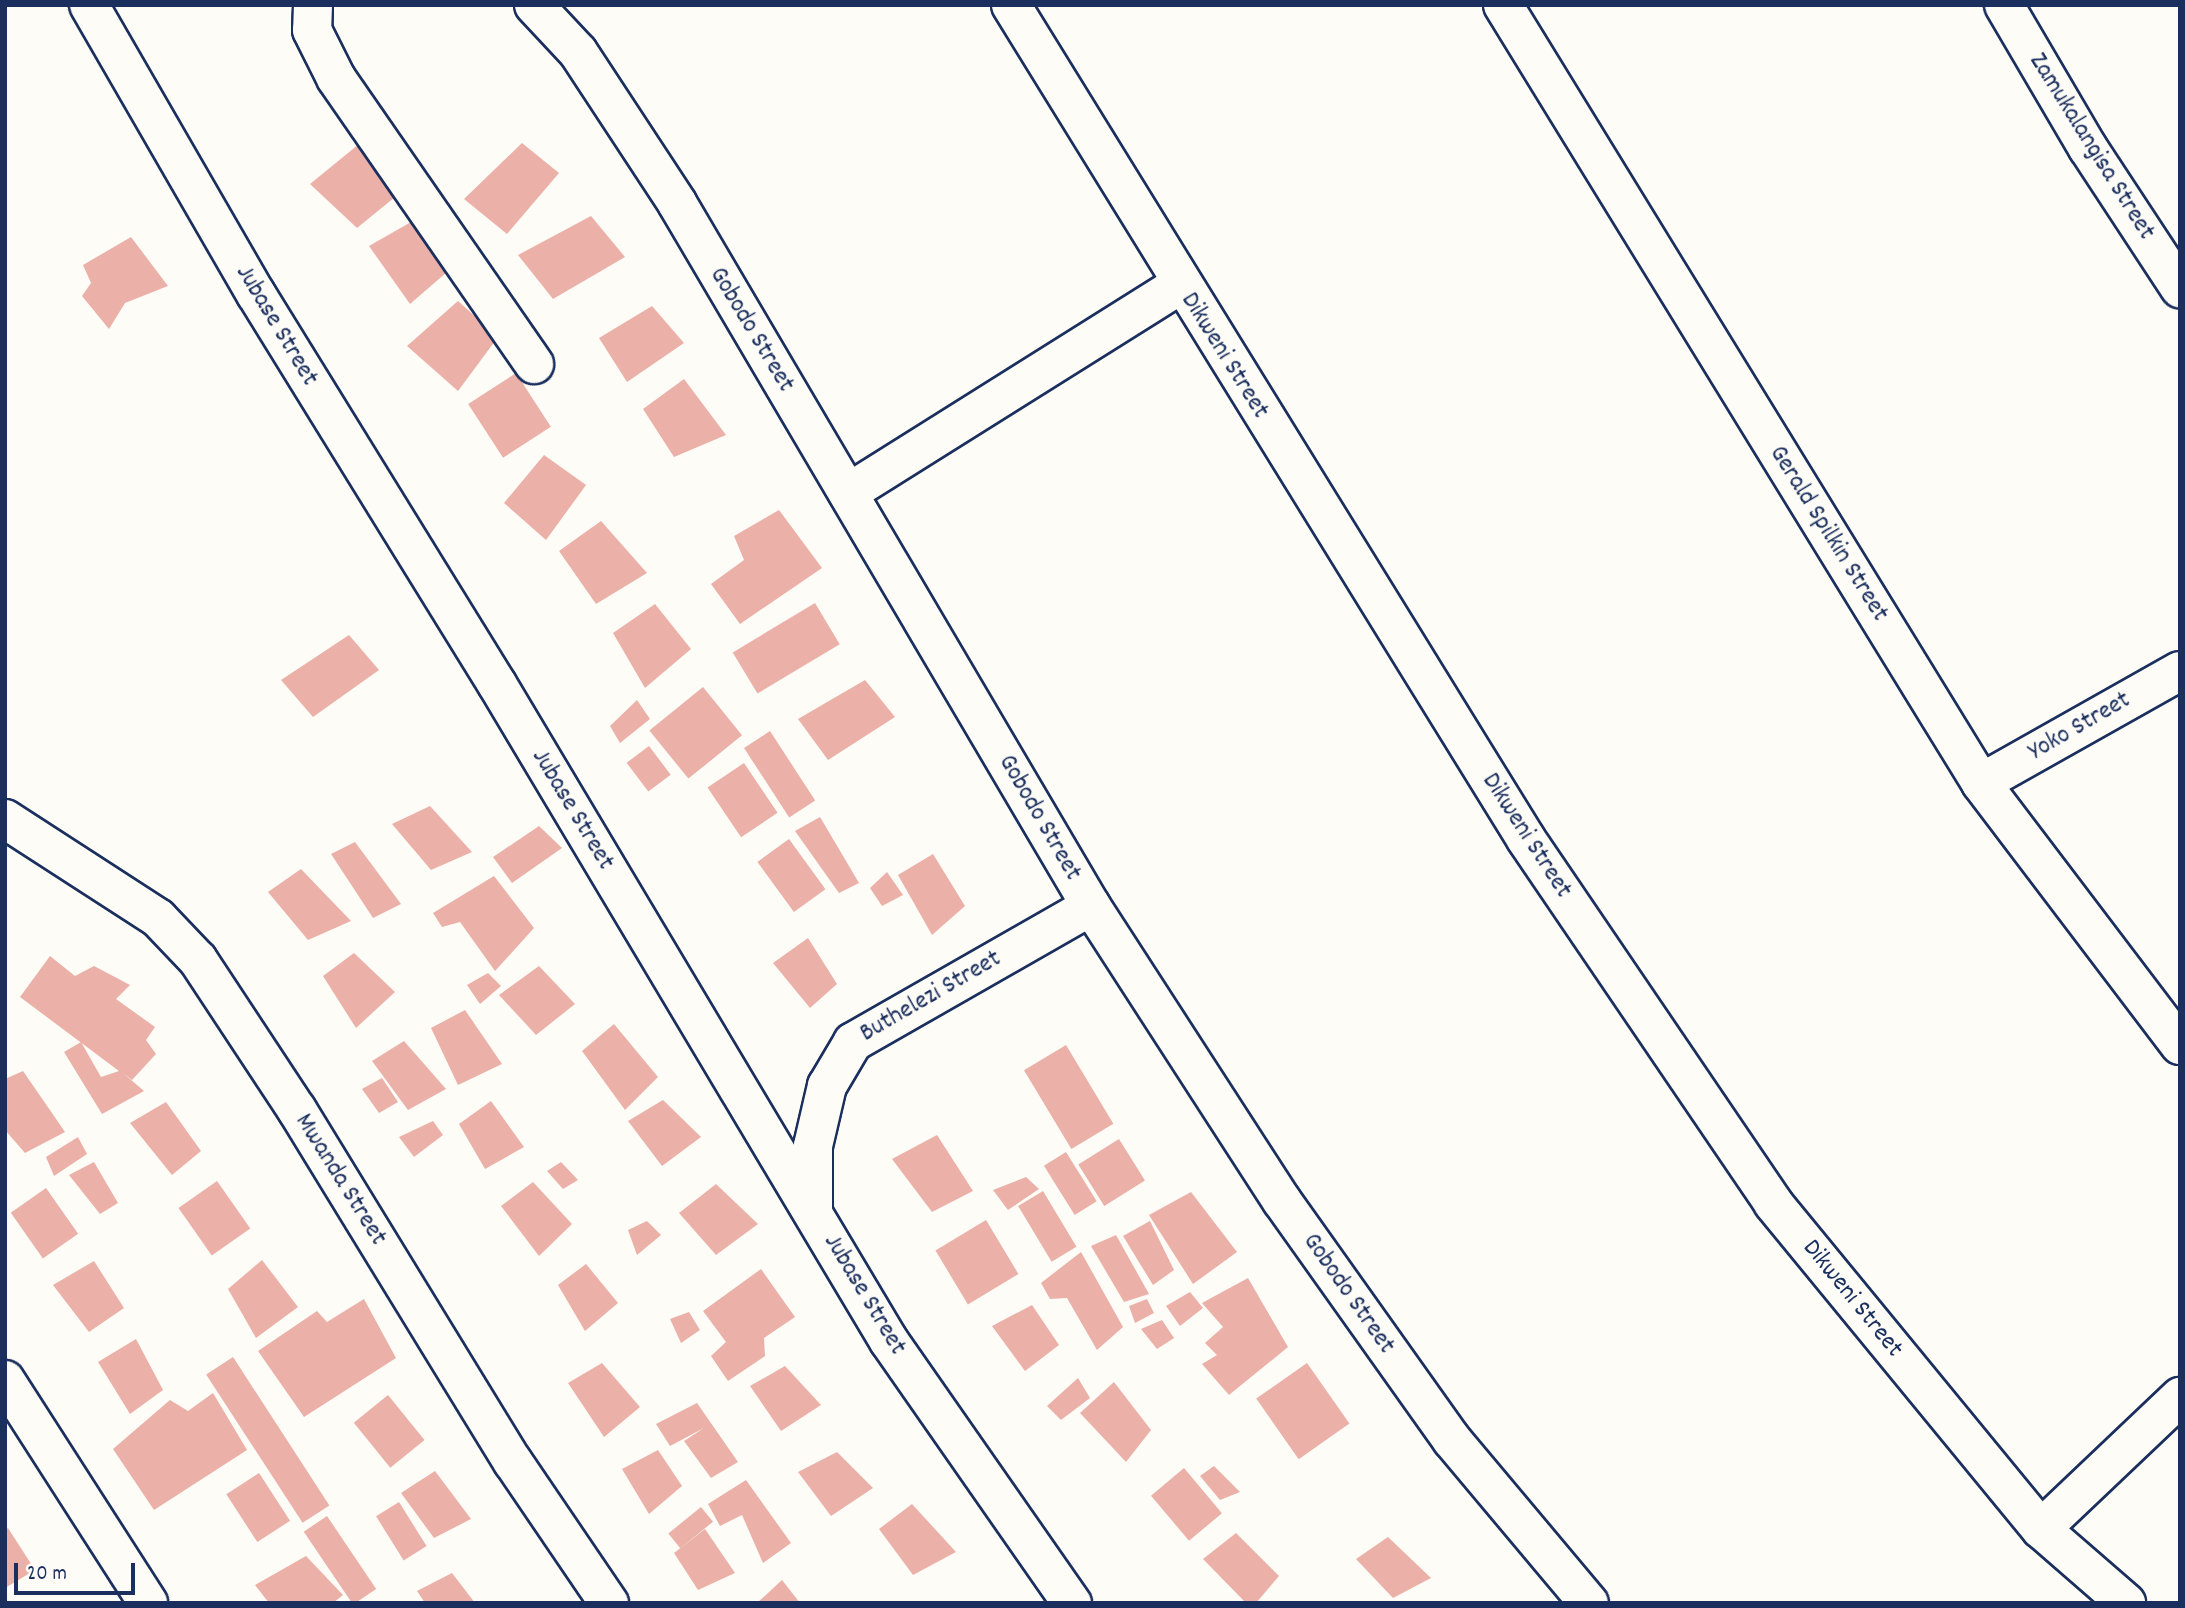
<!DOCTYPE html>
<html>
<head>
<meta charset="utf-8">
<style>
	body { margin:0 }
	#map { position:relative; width:2185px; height:1608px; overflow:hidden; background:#fdfcf7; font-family:Dekko,sans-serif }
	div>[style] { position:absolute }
	.building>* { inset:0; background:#ebb0a8; transform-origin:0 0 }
	.roads { filter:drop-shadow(2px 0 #1b2f5e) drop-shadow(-2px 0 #1b2f5e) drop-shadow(0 2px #1b2f5e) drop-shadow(0 -2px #1b2f5e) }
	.minor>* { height:38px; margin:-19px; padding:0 19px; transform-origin:19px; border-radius:19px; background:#fdfcf7 }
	span { translate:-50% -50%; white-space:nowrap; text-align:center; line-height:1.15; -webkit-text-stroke:6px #fdfcf7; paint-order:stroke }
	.street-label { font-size:26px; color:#1b2f5e }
	.frame { position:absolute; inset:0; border:7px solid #1b2f5e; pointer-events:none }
	.scale { position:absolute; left:14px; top:1563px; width:121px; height:32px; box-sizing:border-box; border:4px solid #1b2f5e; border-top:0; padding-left:9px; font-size:21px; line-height:24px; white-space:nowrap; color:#1b2f5e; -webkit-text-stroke:5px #fdfcf7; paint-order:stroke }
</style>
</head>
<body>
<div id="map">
	<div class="building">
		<div style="clip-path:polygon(364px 140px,406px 188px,357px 228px,310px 184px)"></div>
		<div style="clip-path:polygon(522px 143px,559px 173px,507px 234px,464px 199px)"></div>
		<div style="clip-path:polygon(591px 216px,625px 257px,553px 299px,518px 255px)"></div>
		<div style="clip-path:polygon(418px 218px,454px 266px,410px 304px,369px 246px)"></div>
		<div style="clip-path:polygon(131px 237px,168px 286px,125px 303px,109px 329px,82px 296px,91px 283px,83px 265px)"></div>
		<div style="clip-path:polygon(458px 301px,498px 337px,458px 391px,407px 346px)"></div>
		<div style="clip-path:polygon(652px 306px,684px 343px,627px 382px,599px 338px)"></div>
		<div style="left:516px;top:373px;width:64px;height:57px;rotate:57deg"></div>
		<div style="clip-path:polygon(684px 379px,726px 435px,674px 457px,643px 409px)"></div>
		<div style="clip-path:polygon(544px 455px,586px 485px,546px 540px,504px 503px)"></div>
		<div style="clip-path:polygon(779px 510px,822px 568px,740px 624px,711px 584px,744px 560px,734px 536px)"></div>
		<div style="clip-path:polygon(601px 521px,647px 573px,596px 604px,559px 551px)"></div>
		<div style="left:815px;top:603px;width:48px;height:96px;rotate:59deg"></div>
		<div style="clip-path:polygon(655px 604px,691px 649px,645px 688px,613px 633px)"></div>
		<div style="clip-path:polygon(349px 635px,379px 670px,313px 717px,281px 680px)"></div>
		<div style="clip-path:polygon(865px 680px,895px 717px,828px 760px,798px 719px)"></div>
		<div style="left:703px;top:687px;width:62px;height:69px;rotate:51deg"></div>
		<div style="clip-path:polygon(637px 700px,650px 719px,620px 743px,610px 726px)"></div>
		<div style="left:770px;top:731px;width:83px;height:31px;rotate:57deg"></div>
		<div style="left:649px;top:746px;width:36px;height:28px;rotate:53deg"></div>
		<div style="left:744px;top:763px;width:60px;height:44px;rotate:56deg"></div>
		<div style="clip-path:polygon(430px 806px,472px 852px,431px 870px,392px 824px)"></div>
		<div style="clip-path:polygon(820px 817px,859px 883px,839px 893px,795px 831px)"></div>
		<div style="clip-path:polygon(539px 826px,562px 848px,512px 883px,493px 857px)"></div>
		<div style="left:789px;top:839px;width:62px;height:39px;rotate:54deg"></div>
		<div style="clip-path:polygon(355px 842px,401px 904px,373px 918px,331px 854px)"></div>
		<div style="clip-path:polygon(933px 854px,965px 906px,932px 935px,898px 875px)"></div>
		<div style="clip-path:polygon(301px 869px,351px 921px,308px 940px,268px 892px)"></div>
		<div style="clip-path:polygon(887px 872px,903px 895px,882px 906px,870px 888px)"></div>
		<div style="clip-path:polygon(494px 876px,534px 928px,495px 971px,460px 922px,442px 927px,433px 913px)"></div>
		<div style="clip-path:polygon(808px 938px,837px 984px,810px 1008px,773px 963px)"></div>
		<div style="clip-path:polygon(354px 953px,395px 992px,356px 1028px,323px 976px)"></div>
		<div style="clip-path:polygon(50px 956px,75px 976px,94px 966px,130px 985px,116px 999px,155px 1027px,146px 1040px,156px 1054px,132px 1080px,123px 1073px,144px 1091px,102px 1114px,64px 1052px,81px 1042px,101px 1077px,119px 1071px,20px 997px)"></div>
		<div style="clip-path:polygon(539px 966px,575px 1004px,536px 1035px,499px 995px)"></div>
		<div style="clip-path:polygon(488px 973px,501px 986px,480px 1004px,467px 985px)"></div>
		<div style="clip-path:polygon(465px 1010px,502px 1064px,458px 1085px,431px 1028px)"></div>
		<div style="clip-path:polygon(614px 1024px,658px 1077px,625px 1110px,582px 1051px)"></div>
		<div style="clip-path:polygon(404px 1041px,446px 1089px,408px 1110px,372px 1061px)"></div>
		<div style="left:1066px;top:1045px;width:92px;height:49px;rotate:59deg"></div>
		<div style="clip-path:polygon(23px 1071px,65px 1132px,25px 1153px,5px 1130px,5px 1079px)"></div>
		<div style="clip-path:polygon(382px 1078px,398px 1102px,379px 1113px,362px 1089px)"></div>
		<div style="clip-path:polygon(663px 1100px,701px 1137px,662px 1166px,628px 1121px)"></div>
		<div style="clip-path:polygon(491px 1101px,524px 1147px,485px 1169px,459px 1124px)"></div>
		<div style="clip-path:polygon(166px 1102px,201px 1151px,172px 1175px,130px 1123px)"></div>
		<div style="clip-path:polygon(433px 1121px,443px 1135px,414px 1157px,399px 1137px)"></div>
		<div style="clip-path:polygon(937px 1135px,973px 1191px,932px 1212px,892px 1159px)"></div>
		<div style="clip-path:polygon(78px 1137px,87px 1154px,54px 1176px,46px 1157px)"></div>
		<div style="left:1119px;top:1139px;width:49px;height:48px;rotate:58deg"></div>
		<div style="left:1066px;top:1152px;width:58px;height:26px;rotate:58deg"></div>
		<div style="clip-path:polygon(94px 1162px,118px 1203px,100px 1214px,69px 1175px)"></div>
		<div style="clip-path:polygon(561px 1162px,578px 1180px,563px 1189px,547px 1171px)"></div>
		<div style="clip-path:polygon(1026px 1177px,1039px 1189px,1008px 1210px,993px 1190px)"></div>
		<div style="left:217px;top:1181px;width:58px;height:47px;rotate:55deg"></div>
		<div style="clip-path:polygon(533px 1182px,572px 1224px,539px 1256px,501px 1206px)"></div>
		<div style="clip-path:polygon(716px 1184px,758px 1224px,716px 1255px,679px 1213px)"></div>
		<div style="left:46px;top:1188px;width:56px;height:43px;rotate:55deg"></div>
		<div style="left:1043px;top:1191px;width:65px;height:29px;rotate:59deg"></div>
		<div style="clip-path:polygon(1191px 1192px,1237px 1252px,1193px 1284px,1149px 1215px)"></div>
		<div style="left:986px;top:1220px;width:63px;height:59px;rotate:59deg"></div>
		<div style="clip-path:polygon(647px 1221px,661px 1235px,637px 1255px,628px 1230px)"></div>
		<div style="clip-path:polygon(1150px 1221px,1174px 1270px,1153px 1285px,1123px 1236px)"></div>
		<div style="clip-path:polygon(1116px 1235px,1149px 1294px,1124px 1302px,1091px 1246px)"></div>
		<div style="clip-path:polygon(1081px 1252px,1123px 1327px,1097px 1350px,1067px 1298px,1050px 1299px,1041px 1283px)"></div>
		<div style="clip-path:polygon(262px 1260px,298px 1307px,256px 1338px,228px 1289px)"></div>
		<div style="clip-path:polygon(94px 1261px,124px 1308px,89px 1332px,53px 1285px)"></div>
		<div style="clip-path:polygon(586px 1264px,618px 1303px,585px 1331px,558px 1285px)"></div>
		<div style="clip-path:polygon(761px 1269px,795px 1317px,764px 1338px,765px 1356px,728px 1381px,711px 1356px,726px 1342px,703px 1311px)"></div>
		<div style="clip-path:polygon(1248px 1278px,1288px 1347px,1229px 1395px,1202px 1364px,1217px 1355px,1205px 1343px,1223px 1327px,1202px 1303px)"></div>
		<div style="clip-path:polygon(1190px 1292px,1203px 1308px,1180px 1326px,1166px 1306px)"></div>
		<div style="clip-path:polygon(364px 1299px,396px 1358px,304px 1417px,258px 1351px,317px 1311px,327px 1322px)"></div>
		<div style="clip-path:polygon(1147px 1299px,1154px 1313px,1135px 1323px,1129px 1306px)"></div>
		<div style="clip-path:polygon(1032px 1305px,1059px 1345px,1025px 1371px,992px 1326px)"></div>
		<div style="clip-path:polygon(689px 1312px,700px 1330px,681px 1343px,670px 1319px)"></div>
		<div style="clip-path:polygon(1162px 1320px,1174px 1338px,1157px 1349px,1141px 1329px)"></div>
		<div style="clip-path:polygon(136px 1339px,163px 1390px,130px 1414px,98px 1362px)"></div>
		<div style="left:233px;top:1357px;width:177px;height:32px;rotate:57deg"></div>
		<div style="clip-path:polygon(602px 1363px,640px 1407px,604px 1437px,568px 1383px)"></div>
		<div style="left:1307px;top:1363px;width:74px;height:62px;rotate:55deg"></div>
		<div style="clip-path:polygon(785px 1366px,821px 1405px,781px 1431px,750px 1386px)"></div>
		<div style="clip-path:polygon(1078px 1378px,1090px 1398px,1061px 1420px,1047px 1406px)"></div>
		<div style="clip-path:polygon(1114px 1382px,1151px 1430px,1126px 1462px,1080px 1413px)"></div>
		<div style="clip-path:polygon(213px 1393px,247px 1450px,154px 1510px,113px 1449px,170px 1400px,188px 1411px)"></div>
		<div style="left:388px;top:1395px;width:58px;height:44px;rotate:51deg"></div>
		<div style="clip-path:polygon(697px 1403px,738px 1462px,711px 1478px,684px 1441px,704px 1428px,670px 1446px,656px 1424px)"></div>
		<div style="clip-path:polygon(658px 1450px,682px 1486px,649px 1514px,622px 1469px)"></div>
		<div style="clip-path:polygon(837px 1452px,873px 1488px,831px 1516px,798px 1472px)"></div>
		<div style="clip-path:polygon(1214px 1466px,1240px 1492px,1220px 1500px,1200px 1476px)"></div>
		<div style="left:1184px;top:1468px;width:59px;height:43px;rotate:50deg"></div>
		<div style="clip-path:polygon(435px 1471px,471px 1519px,434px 1538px,401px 1493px)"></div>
		<div style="left:259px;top:1473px;width:57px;height:39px;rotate:57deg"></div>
		<div style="clip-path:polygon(746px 1480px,791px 1543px,763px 1563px,742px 1515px,720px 1526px,708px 1504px)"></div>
		<div style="left:399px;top:1502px;width:52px;height:27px;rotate:58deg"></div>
		<div style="clip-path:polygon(912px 1504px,956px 1552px,913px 1575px,879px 1529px)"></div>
		<div style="left:701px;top:1507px;width:19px;height:42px;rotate:51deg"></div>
		<div style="left:327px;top:1516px;width:88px;height:28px;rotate:56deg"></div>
		<div style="clip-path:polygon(8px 1528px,35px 1570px,5px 1588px,5px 1530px)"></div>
		<div style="clip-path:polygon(705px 1529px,735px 1573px,698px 1590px,674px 1553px)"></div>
		<div style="clip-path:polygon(1236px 1533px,1279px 1576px,1256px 1603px,1246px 1603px,1203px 1559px)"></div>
		<div style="clip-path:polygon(1388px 1537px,1431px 1578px,1393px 1598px,1356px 1559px)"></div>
		<div style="clip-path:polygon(306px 1556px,343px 1595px,333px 1603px,269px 1603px,255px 1585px)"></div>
		<div style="clip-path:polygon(452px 1573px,475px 1603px,425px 1603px,417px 1591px)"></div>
		<div style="clip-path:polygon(782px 1580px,800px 1603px,757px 1603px)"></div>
	</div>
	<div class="roads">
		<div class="minor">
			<div style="left:89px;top:5px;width:334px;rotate:60deg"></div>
			<div style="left:256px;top:294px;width:458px;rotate:58.3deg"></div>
			<div style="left:497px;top:684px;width:765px;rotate:59.18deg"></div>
			<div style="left:889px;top:1341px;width:320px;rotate:55.1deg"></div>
			<div style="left:313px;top:5px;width:25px;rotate:92deg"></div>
			<div style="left:312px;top:30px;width:54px;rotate:63.4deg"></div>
			<div style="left:336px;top:78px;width:348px;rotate:55.3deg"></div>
			<div style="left:534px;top:5px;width:64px;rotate:46.9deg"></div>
			<div style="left:578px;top:52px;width:181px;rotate:56.7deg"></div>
			<div style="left:677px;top:203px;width:816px;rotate:59.51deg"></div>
			<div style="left:1091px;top:906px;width:351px;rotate:57.1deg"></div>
			<div style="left:1282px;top:1201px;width:293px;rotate:54.6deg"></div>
			<div style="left:1452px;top:1440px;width:213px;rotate:50deg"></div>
			<div style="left:1011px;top:5px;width:980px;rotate:58.3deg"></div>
			<div style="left:1526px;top:839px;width:440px;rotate:55.8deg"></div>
			<div style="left:1773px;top:1203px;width:422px;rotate:50.6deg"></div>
			<div style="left:2041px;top:1529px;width:113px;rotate:41deg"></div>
			<div style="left:1503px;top:5px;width:913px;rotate:58.43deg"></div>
			<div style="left:1981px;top:783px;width:329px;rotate:52.8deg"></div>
			<div style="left:2004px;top:5px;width:166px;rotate:59.6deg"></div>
			<div style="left:2088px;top:148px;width:168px;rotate:56.7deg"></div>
			<div style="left:848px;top:493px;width:392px;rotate:-32.1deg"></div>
			<div style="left:1981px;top:783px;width:228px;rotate:-29.4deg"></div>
			<div style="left:5px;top:819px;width:182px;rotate:32.9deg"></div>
			<div style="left:158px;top:918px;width:58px;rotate:46.4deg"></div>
			<div style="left:198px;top:960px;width:180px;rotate:56.6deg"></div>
			<div style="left:297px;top:1110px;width:413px;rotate:58.5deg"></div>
			<div style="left:513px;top:1462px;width:171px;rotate:55.8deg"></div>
			<div style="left:813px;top:1210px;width:64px;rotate:-90deg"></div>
			<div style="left:813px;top:1146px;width:62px;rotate:-76.9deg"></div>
			<div style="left:827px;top:1086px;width:51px;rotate:-59.4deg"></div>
			<div style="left:853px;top:1042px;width:274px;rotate:-29.7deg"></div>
			<div style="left:5px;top:1380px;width:265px;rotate:57.3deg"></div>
			<div style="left:2041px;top:1529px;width:192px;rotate:-43.5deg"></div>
		</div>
	</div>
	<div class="street-label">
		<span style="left:2091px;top:147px;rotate:58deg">Zamukalangisa Street</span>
		<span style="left:276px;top:326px;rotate:59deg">Jubase Street</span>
		<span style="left:751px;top:330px;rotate:59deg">Gobodo Street</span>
		<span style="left:1224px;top:356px;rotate:58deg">Dikweni Street</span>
		<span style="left:1828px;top:534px;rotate:58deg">Gerald Spilkin Street</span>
		<span style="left:2080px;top:727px;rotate:-30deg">Yoko Street</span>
		<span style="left:572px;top:810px;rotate:59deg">Jubase Street</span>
		<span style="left:1039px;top:818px;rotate:60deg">Gobodo Street</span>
		<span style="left:1526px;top:836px;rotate:57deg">Dikweni Street</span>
		<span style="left:931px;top:997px;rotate:-30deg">Buthelezi Street</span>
		<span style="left:340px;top:1180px;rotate:58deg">Mwanda Street</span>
		<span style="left:1348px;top:1294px;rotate:55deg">Gobodo Street</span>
		<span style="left:864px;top:1295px;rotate:59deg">Jubase Street</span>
		<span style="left:1852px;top:1299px;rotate:51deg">Dikweni Street</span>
	</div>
	<div class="frame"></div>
	<div class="scale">20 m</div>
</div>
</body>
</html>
